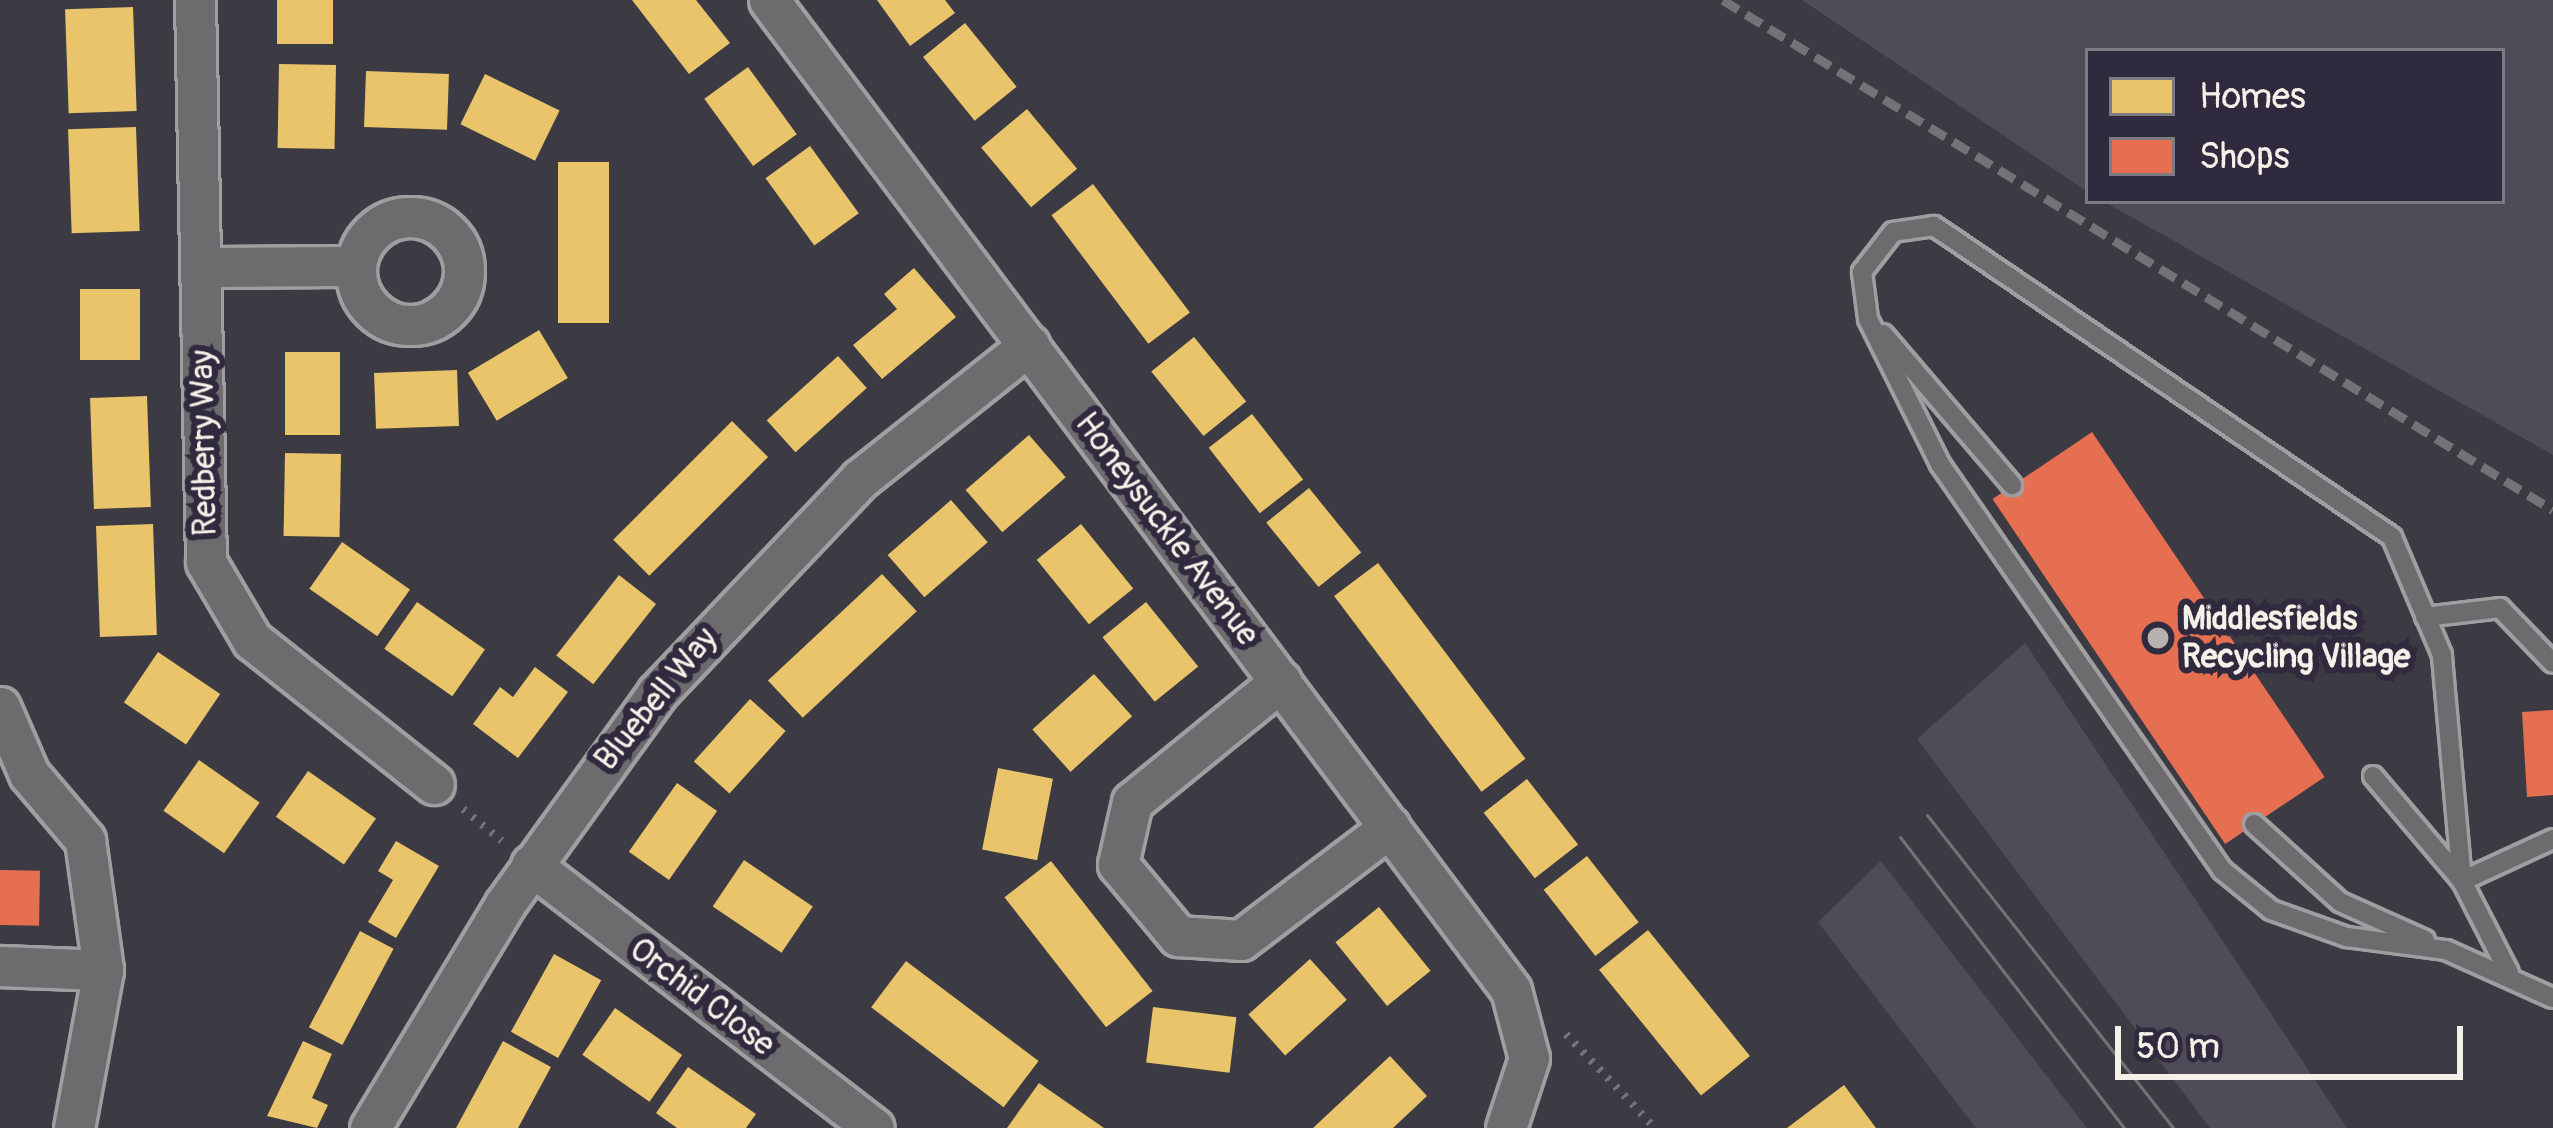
<!DOCTYPE html>
<html>
<head>
<meta charset="utf-8">
<style>
	body { margin:0 }
	#map { position:relative; width:2553px; height:1128px; overflow:hidden; background:#3c3a43; font-family:Pangolin,sans-serif }
	div>[style] { position:absolute }
	.green>* { inset:0; background:#504b59 }
	.homes>* { inset:0; background:#e9c46a; transform-origin:0 0 }
	.shops>* { inset:0; background:#e76f51; transform-origin:0 0 }
	.path>* { height:8px; margin-top:-4px; transform-origin:0; background:repeating-linear-gradient(90deg,#747276 0 3px,transparent 0 12px) }
	.roads { filter:drop-shadow(3px 0 #9f9ea0) drop-shadow(-3px 0 #9f9ea0) drop-shadow(0 3px #9f9ea0) drop-shadow(0 -3px #9f9ea0) }
	.service>* { height:18px; margin:-9px; padding:0 9px; transform-origin:9px; border-radius:9px; background:#6e6b6e }
	.minor>* { height:39px; margin:-19.5px; padding:0 19.5px; transform-origin:19.5px; border-radius:19.5px; background:#6e6b6e }
	.minor>.ring { margin:-19.5px; padding:0; box-sizing:content-box; background:none; border:39px solid #6e6b6e; border-radius:50% }
	.tram>* { height:3px; margin:-1.5px; padding:0 1.5px; transform-origin:1.5px; border-radius:1.5px; background:#747276 }
	.rail>* { height:9px; margin-top:-4.5px; transform-origin:0; background:repeating-linear-gradient(90deg,#747276 0 18px,transparent 0 27px) }
	.dots>* { width:33px; height:33px; translate:-50% -50%; box-sizing:border-box; border:6px solid #2f2a3d; border-radius:50% }
	span { translate:-50% -50%; white-space:nowrap; text-align:center; line-height:1.15; -webkit-text-stroke:12px #2f2a3d; paint-order:stroke }
	.street-label { font-size:33px; color:#f4f1e8 }
	.poi-label { font-size:33px; color:#f4f1e8; font-weight:700 }
	.left { translate:0 -50%; text-align:left }
	.legend { position:absolute; left:2085px; top:48px; width:420px; height:156px; box-sizing:border-box; background:#2f2a3d; border:3px solid #7e7a81; margin:0; padding:15px 21px; list-style:none; font-size:36px; color:#f4f1e8 }
	.legend li { display:flex; align-items:center; gap:24px; height:60px }
	.legend b { width:60px; border:3px solid #7e7a81 }
	.scale { position:absolute; left:2115px; top:1026px; width:348px; height:54px; box-sizing:border-box; border:6px solid #f4f1e8; border-top:0; padding-left:15px; font-size:36px; line-height:42px; white-space:nowrap; color:#f4f1e8; -webkit-text-stroke:9px #2f2a3d; paint-order:stroke }
</style>
</head>
<body>
<div id="map">
	<div class="green">
		<div style="clip-path:polygon(1802px 0,2553px 0,2553px 455px,2103px 201px,2502px 201px,2502px 51px,2088px 51px,2088px 192px)"></div>
		<div style="clip-path:polygon(2025px 643px,2347px 1128px,2210px 1128px,1917px 739px)"></div>
		<div style="clip-path:polygon(1881px 861px,2087px 1128px,1976px 1128px,1818px 922px)"></div>
	</div>
	<div class="homes">
		<div style="left:277px;top:0;width:56px;height:44px"></div>
		<div style="clip-path:polygon(632px 0,696px 0,730px 43px,689px 74px)"></div>
		<div style="clip-path:polygon(877px 0,945px 0,955px 13px,910px 46px)"></div>
		<div style="left:133px;top:7px;width:104px;height:68px;rotate:88deg"></div>
		<div style="left:965px;top:23px;width:82px;height:54px;rotate:51deg"></div>
		<div style="left:279px;top:64px;width:57px;height:84px;rotate:1deg"></div>
		<div style="left:748px;top:67px;width:83px;height:54px;rotate:54deg"></div>
		<div style="left:366px;top:71px;width:83px;height:56px;rotate:2deg"></div>
		<div style="left:485px;top:74px;width:83px;height:56px;rotate:26deg"></div>
		<div style="left:1027px;top:109px;width:78px;height:60px;rotate:50deg"></div>
		<div style="left:136px;top:127px;width:104px;height:68px;rotate:88deg"></div>
		<div style="left:810px;top:146px;width:83px;height:55px;rotate:54deg"></div>
		<div style="left:558px;top:162px;width:51px;height:161px"></div>
		<div style="left:1093px;top:184px;width:161px;height:52px;rotate:53deg"></div>
		<div style="clip-path:polygon(914px 268px,956px 317px,882px 379px,853px 345px,897px 309px,884px 294px)"></div>
		<div style="left:140px;top:289px;width:71px;height:60px;rotate:90deg"></div>
		<div style="left:539px;top:330px;width:56px;height:83px;rotate:59deg"></div>
		<div style="left:1194px;top:337px;width:83px;height:55px;rotate:51deg"></div>
		<div style="left:285px;top:352px;width:55px;height:83px"></div>
		<div style="left:838px;top:356px;width:43px;height:96px;rotate:48deg"></div>
		<div style="left:457px;top:370px;width:56px;height:83px;rotate:88deg"></div>
		<div style="left:147px;top:396px;width:111px;height:57px;rotate:88deg"></div>
		<div style="left:1252px;top:414px;width:83px;height:55px;rotate:52deg"></div>
		<div style="left:732px;top:421px;width:51px;height:168px;rotate:45deg"></div>
		<div style="left:1029px;top:435px;width:56px;height:84px;rotate:49deg"></div>
		<div style="left:285px;top:453px;width:56px;height:83px;rotate:1deg"></div>
		<div style="left:1309px;top:488px;width:83px;height:55px;rotate:51deg"></div>
		<div style="left:951px;top:500px;width:56px;height:84px;rotate:49deg"></div>
		<div style="left:153px;top:524px;width:111px;height:57px;rotate:88deg"></div>
		<div style="left:1081px;top:524px;width:83px;height:57px;rotate:51deg"></div>
		<div style="left:342px;top:542px;width:83px;height:57px;rotate:35deg"></div>
		<div style="left:1378px;top:563px;width:245px;height:55px;rotate:53deg"></div>
		<div style="left:882px;top:574px;width:51px;height:156px;rotate:47deg"></div>
		<div style="left:619px;top:575px;width:47px;height:102px;rotate:38deg"></div>
		<div style="left:417px;top:602px;width:83px;height:57px;rotate:35deg"></div>
		<div style="left:1146px;top:602px;width:83px;height:56px;rotate:51deg"></div>
		<div style="left:158px;top:652px;width:75px;height:61px;rotate:34deg"></div>
		<div style="clip-path:polygon(535px 667px,568px 692px,518px 758px,473px 724px,500px 687px,513px 697px)"></div>
		<div style="left:1094px;top:674px;width:57px;height:83px;rotate:48deg"></div>
		<div style="left:750px;top:699px;width:48px;height:84px;rotate:42deg"></div>
		<div style="left:199px;top:760px;width:74px;height:62px;rotate:35deg"></div>
		<div style="left:998px;top:768px;width:56px;height:83px;rotate:11deg"></div>
		<div style="left:308px;top:771px;width:83px;height:56px;rotate:35deg"></div>
		<div style="left:1527px;top:779px;width:83px;height:55px;rotate:52deg"></div>
		<div style="left:677px;top:783px;width:49px;height:84px;rotate:35deg"></div>
		<div style="clip-path:polygon(396px 841px,439px 866px,396px 938px,368px 922px,393px 880px,378px 871px)"></div>
		<div style="left:1587px;top:856px;width:84px;height:55px;rotate:52deg"></div>
		<div style="left:744px;top:860px;width:83px;height:56px;rotate:34deg"></div>
		<div style="left:1051px;top:861px;width:165px;height:59px;rotate:52deg"></div>
		<div style="left:1379px;top:907px;width:82px;height:56px;rotate:51deg"></div>
		<div style="left:1648px;top:930px;width:162px;height:63px;rotate:51deg"></div>
		<div style="left:360px;top:931px;width:38px;height:109px;rotate:28deg"></div>
		<div style="left:554px;top:954px;width:54px;height:89px;rotate:29deg"></div>
		<div style="left:1310px;top:959px;width:55px;height:83px;rotate:48deg"></div>
		<div style="left:906px;top:961px;width:166px;height:58px;rotate:37deg"></div>
		<div style="left:1153px;top:1007px;width:84px;height:56px;rotate:7deg"></div>
		<div style="left:615px;top:1008px;width:82px;height:57px;rotate:35deg"></div>
		<div style="clip-path:polygon(303px 1041px,332px 1054px,312px 1098px,328px 1105px,317px 1128px,267px 1116px)"></div>
		<div style="clip-path:polygon(503px 1041px,551px 1067px,518px 1128px,456px 1128px)"></div>
		<div style="clip-path:polygon(1390px 1056px,1427px 1096px,1393px 1128px,1313px 1128px)"></div>
		<div style="clip-path:polygon(688px 1067px,756px 1114px,746px 1128px,677px 1128px,656px 1113px)"></div>
		<div style="clip-path:polygon(1039px 1083px,1104px 1128px,1007px 1128px)"></div>
		<div style="clip-path:polygon(1844px 1085px,1876px 1128px,1787px 1128px)"></div>
	</div>
	<div class="shops">
		<div style="left:2092px;top:432px;width:416px;height:120px;rotate:56deg"></div>
		<div style="clip-path:polygon(2553px 710px,2553px 795px,2527px 797px,2522px 712px)"></div>
		<div style="left:0;top:870px;width:40px;height:55px;rotate:1deg"></div>
	</div>
	<div class="path">
		<div style="left:463px;top:809px;width:50px;rotate:39.4deg"></div>
		<div style="left:1566px;top:1034px;width:129px;rotate:46.6deg"></div>
	</div>
	<div class="roads">
		<div class="service">
			<div style="left:1883px;top:334px;width:199px;rotate:49.5deg"></div>
			<div style="left:2425px;top:617px;width:76px;rotate:-6.8deg"></div>
			<div style="left:2500px;top:608px;width:76px;rotate:46.1deg"></div>
			<div style="left:2373px;top:776px;width:138px;rotate:49.7deg"></div>
			<div style="left:2462px;top:881px;width:103px;rotate:62.9deg"></div>
			<div style="left:2254px;top:824px;width:116px;rotate:42.2deg"></div>
			<div style="left:2340px;top:902px;width:93px;rotate:24.1deg"></div>
			<div style="left:2462px;top:881px;width:227px;rotate:-95.1deg"></div>
			<div style="left:2442px;top:655px;width:128px;rotate:-113deg"></div>
			<div style="left:2392px;top:537px;width:554px;rotate:-145.82deg"></div>
			<div style="left:1934px;top:226px;width:41px;rotate:171.7deg"></div>
			<div style="left:1893px;top:232px;width:51px;rotate:127.8deg"></div>
			<div style="left:1862px;top:272px;width:47px;rotate:82.7deg"></div>
			<div style="left:1868px;top:319px;width:162px;rotate:63.6deg"></div>
			<div style="left:1940px;top:464px;width:494px;rotate:55.2deg"></div>
			<div style="left:2222px;top:870px;width:63px;rotate:39.2deg"></div>
			<div style="left:2271px;top:910px;width:81px;rotate:19.6deg"></div>
			<div style="left:2347px;top:937px;width:100px;rotate:7.5deg"></div>
			<div style="left:2446px;top:950px;width:117px;rotate:24.2deg"></div>
			<div style="left:2462px;top:881px;width:100px;rotate:-24.8deg"></div>
		</div>
		<div class="minor">
			<div style="left:195px;top:0;width:562px;rotate:88.88deg"></div>
			<div style="left:206px;top:562px;width:91px;rotate:59.5deg"></div>
			<div style="left:252px;top:640px;width:232px;rotate:38.4deg"></div>
			<div style="left:769px;top:0;width:1237px;rotate:53.15deg"></div>
			<div style="left:1511px;top:990px;width:70px;rotate:75.2deg"></div>
			<div style="left:1529px;top:1058px;width:74px;rotate:108.2deg"></div>
			<div class="ring" style="left:356px;top:217px;width:69px;height:69px"></div>
			<div style="left:201px;top:267px;width:154px;rotate:-0.4deg"></div>
			<div style="left:1281px;top:681px;width:192px;rotate:140.9deg"></div>
			<div style="left:1132px;top:802px;width:64px;rotate:102.7deg"></div>
			<div style="left:1118px;top:864px;width:94px;rotate:50.2deg"></div>
			<div style="left:1178px;top:936px;width:63px;rotate:3.6deg"></div>
			<div style="left:1241px;top:940px;width:187px;rotate:-37.2deg"></div>
			<div style="left:0;top:707px;width:73px;rotate:66.6deg"></div>
			<div style="left:29px;top:774px;width:87px;rotate:49.7deg"></div>
			<div style="left:85px;top:840px;width:131px;rotate:82.1deg"></div>
			<div style="left:103px;top:970px;width:161px;rotate:100.4deg"></div>
			<div style="left:531px;top:865px;width:432px;rotate:37.5deg"></div>
			<div style="left:0;top:966px;width:103px;rotate:2.2deg"></div>
			<div style="left:370px;top:1128px;width:262px;rotate:-58.9deg"></div>
			<div style="left:505px;top:904px;width:260px;rotate:-54.2deg"></div>
			<div style="left:657px;top:693px;width:295px;rotate:-46.5deg"></div>
			<div style="left:860px;top:479px;width:216px;rotate:-38.4deg"></div>
		</div>
	</div>
	<div class="tram">
		<div style="left:1927px;top:815px;width:398px;rotate:51.8deg"></div>
		<div style="left:1900px;top:837px;width:367px;rotate:52.4deg"></div>
	</div>
	<div class="rail">
		<div style="left:1723px;top:0;width:974px;rotate:31.57deg"></div>
	</div>
	<div class="dots">
		<div style="left:2158px;top:638px;background:#b4b1ae"></div>
	</div>
	<div class="street-label">
		<span style="left:204px;top:443px;rotate:-91deg">Redberry Way</span>
		<span style="left:1167px;top:529px;rotate:53deg">Honeysuckle Avenue</span>
		<span style="left:656px;top:699px;rotate:-51deg">Bluebell Way</span>
		<span style="left:702px;top:997px;rotate:37deg">Orchid Close</span>
	</div>
	<div class="poi-label">
		<span class="left" style="left:2182px;top:638px">Middlesfields<br>Recycling Village</span>
	</div>
	<ul class="legend">
	<li><b style="height:33px;background:#e9c46a"></b>Homes</li>
	<li><b style="height:33px;background:#e76f51"></b>Shops</li>
	</ul>
	<div class="scale">50 m</div>
</div>
</body>
</html>
